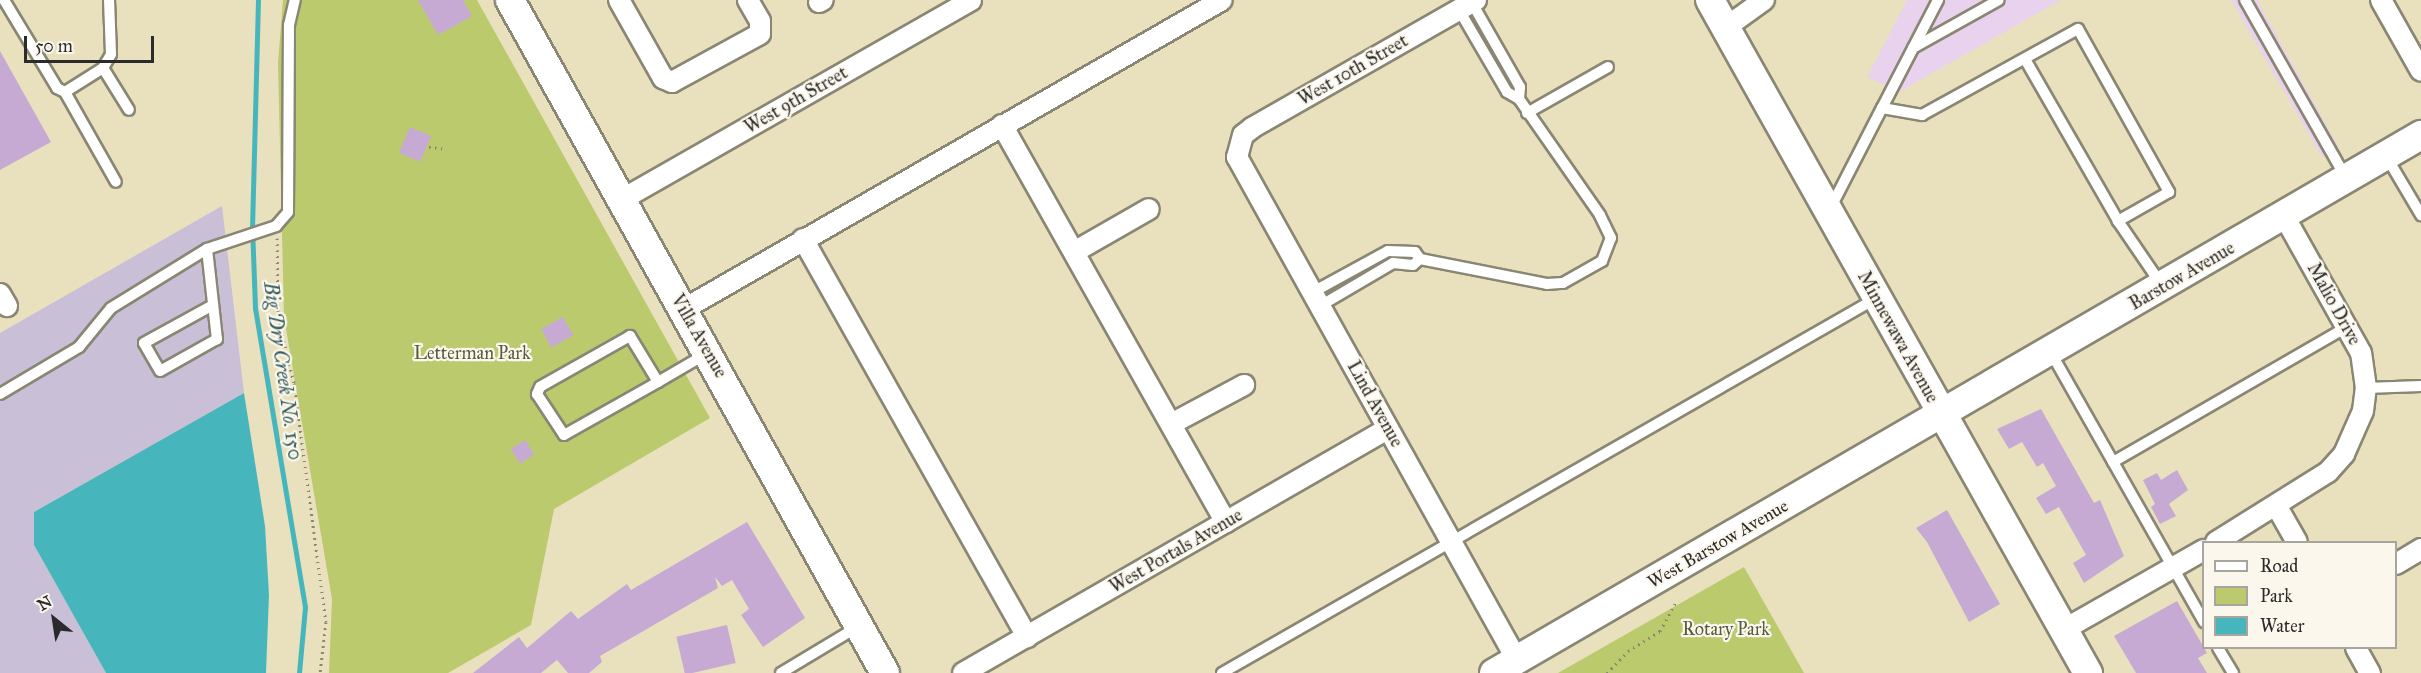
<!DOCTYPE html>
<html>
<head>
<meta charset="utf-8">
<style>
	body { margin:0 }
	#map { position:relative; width:2421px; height:673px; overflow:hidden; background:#e9e1bd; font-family:"IM FELL Great Primer",serif }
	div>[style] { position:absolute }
	.built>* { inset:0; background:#e8d2ee }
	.industrial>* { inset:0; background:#c9bfd7 }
	.green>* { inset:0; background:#baca6d }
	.water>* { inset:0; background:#46b6bc }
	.stream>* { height:5px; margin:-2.5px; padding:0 2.5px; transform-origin:2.5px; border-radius:2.5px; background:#46b6bc }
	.building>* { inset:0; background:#c6aad4; transform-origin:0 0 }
	.path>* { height:3px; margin-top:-1.5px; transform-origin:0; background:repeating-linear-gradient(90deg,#8a8674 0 1.5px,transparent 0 6px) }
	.roads { filter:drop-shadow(2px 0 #8a8674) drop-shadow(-2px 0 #8a8674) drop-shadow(0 2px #8a8674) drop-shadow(0 -2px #8a8674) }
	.lane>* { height:10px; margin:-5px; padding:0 5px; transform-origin:5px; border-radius:5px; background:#fff }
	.street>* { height:20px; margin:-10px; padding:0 10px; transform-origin:10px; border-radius:10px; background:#fff }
	.secondary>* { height:28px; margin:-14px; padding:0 14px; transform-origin:14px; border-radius:14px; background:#fff }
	span { translate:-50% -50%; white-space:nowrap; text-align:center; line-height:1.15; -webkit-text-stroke:4.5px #fbf7ec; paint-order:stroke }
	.street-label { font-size:18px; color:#2b2b2b }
	.park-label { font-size:18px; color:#565b3f }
	.water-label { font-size:20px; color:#345c5e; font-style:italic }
	.legend { position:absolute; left:2202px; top:541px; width:195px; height:108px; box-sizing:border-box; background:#fbf7ec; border:2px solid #a8a59f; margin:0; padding:8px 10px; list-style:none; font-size:18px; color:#2b2b2b }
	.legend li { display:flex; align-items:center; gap:12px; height:30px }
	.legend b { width:30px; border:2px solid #a8a59f }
	.north { position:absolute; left:24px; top:589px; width:60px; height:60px; -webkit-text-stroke:4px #fbf7ec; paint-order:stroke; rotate:330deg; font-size:16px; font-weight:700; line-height:24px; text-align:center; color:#2b2b2b }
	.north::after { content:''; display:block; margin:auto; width:21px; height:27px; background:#2b2b2b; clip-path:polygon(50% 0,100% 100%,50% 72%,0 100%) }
	.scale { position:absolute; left:24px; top:36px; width:130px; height:27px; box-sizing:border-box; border:3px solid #2b2b2b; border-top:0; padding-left:8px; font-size:18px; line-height:21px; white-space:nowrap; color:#2b2b2b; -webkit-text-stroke:4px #fbf7ec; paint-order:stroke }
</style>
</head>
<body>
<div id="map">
	<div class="built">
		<div style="clip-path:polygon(1907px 0,2061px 0,1899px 92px,1867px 77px)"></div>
		<div style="clip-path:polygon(2231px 0,2257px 0,2339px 148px,2322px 157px)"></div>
	</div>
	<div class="industrial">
		<div style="clip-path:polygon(222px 206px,244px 393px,34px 512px,34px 545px,106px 673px,0 673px,0 333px)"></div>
	</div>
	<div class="green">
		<div style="clip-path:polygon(283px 0,477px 0,710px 418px,554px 509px,531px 625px,448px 673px,329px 673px,332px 599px,284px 317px,278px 63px)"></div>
		<div style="clip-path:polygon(1744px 567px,1804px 673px,1558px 673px)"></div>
	</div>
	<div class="water">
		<div style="clip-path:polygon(244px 393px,265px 526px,269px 595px,266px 673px,106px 673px,34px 545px,34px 512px)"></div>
	</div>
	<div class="stream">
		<div style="left:258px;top:0;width:226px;rotate:91.5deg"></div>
		<div style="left:252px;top:226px;width:82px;rotate:87.9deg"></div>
		<div style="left:255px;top:308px;width:303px;rotate:80.5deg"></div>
		<div style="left:305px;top:607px;width:66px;rotate:95.2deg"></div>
	</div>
	<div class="building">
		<div style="clip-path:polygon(418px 0,463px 0,472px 16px,438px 35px)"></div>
		<div style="clip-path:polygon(0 51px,51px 142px,0 170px)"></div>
		<div style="left:410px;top:127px;width:23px;height:28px;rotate:23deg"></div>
		<div style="left:563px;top:317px;width:21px;height:25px;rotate:61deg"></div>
		<div style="clip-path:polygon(2041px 409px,2094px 503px,2100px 500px,2124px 556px,2084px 583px,2073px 563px,2086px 555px,2059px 507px,2046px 514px,2036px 498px,2056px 486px,2043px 463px,2037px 467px,2022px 442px,2009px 449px,1997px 429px)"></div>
		<div style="left:525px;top:440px;width:17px;height:17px;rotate:57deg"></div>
		<div style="clip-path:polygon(2177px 470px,2188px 490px,2169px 504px,2176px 516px,2160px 524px,2151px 507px,2155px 504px,2143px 480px,2157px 473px,2161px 480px)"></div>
		<div style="clip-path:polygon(1947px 510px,2000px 604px,1969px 622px,1927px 542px,1916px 528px)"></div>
		<div style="clip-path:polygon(747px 522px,805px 618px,763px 647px,741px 615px,749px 609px,732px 580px,722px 586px,715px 577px,718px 588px,600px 656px,602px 662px,589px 673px,568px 673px,557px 660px,541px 673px,473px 673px,519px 637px,527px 648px,571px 611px,578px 619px,627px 584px,631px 590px)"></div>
		<div style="clip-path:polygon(2177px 601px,2207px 653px,2198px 658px,2207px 673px,2136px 673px,2114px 636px)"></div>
		<div style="left:727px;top:625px;width:39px;height:52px;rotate:77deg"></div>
	</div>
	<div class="path">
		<div style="left:429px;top:147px;width:17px;rotate:7deg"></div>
		<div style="left:277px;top:238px;width:79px;rotate:89.3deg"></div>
		<div style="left:278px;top:317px;width:68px;rotate:76.4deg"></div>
		<div style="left:294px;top:383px;width:241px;rotate:82.4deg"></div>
		<div style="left:326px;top:622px;width:51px;rotate:96.7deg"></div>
		<div style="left:1607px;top:673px;width:30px;rotate:-46deg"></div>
		<div style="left:1628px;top:651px;width:38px;rotate:-32deg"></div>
		<div style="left:1660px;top:631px;width:33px;rotate:-61deg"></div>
	</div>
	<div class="roads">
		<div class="lane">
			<div style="left:4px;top:0;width:103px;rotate:58.9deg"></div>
			<div style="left:57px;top:88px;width:9px;rotate:27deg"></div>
			<div style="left:65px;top:92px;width:45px;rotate:-32.3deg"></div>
			<div style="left:103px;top:68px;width:16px;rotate:-60deg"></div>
			<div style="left:111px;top:54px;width:54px;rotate:-92.1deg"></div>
			<div style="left:2245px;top:0;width:202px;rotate:60.4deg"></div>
			<div style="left:1472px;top:3px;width:97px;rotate:60.3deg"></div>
			<div style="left:1520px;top:87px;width:12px;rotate:95deg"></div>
			<div style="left:1913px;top:48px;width:98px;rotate:-29.2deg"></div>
			<div style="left:2025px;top:59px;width:187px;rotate:60.1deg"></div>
			<div style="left:2118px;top:221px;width:76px;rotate:55.7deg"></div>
			<div style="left:103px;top:68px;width:49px;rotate:58.2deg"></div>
			<div style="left:65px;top:92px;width:103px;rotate:60.5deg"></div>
			<div style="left:1882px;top:108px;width:122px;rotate:-62.6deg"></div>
			<div style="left:1527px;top:113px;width:93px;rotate:-29.6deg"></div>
			<div style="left:2386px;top:156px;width:69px;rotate:59.3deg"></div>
			<div style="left:1830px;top:209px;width:114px;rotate:-62.8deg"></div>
			<div style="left:1882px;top:108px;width:41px;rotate:9.9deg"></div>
			<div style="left:1922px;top:115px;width:178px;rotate:-28.9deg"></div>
			<div style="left:2078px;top:29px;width:187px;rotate:60.8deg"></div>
			<div style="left:2169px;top:192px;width:59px;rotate:150.4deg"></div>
			<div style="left:207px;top:249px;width:91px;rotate:83.7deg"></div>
			<div style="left:217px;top:339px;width:65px;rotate:150.7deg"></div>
			<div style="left:160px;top:371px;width:32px;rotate:-120deg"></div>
			<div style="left:144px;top:343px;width:79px;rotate:-28.8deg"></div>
			<div style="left:1313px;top:292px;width:85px;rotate:-28.7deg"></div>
			<div style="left:1388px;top:251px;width:27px;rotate:2deg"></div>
			<div style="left:1415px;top:252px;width:9px;rotate:54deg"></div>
			<div style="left:1420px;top:259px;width:129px;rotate:11.1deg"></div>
			<div style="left:1547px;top:284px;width:16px;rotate:-4deg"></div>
			<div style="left:1563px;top:283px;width:45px;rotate:-29.4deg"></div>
			<div style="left:1602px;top:261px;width:25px;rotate:-69deg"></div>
			<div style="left:1611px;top:238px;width:25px;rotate:-116deg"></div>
			<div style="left:1600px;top:215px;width:141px;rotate:-124.9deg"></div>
			<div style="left:1519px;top:99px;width:14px;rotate:-150deg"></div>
			<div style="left:1507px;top:92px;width:95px;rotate:-120.3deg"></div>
			<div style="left:1320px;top:306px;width:85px;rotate:-30.5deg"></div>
			<div style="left:1393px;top:263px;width:20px;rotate:6deg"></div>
			<div style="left:1413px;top:265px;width:9px;rotate:-41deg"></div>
			<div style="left:2050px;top:351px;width:312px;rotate:60.4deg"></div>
			<div style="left:658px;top:382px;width:54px;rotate:-121.3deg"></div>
			<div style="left:630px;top:336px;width:103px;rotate:150.5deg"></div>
			<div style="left:540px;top:387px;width:8px;rotate:113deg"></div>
			<div style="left:537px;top:394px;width:49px;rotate:56.6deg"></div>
			<div style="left:564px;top:435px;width:108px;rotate:-29.4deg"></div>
			<div style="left:658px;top:382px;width:56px;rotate:-30.3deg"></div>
			<div style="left:2366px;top:388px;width:55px;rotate:-2.1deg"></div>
			<div style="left:0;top:394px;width:92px;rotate:-30.7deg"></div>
			<div style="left:79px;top:347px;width:50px;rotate:-50.6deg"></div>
			<div style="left:111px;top:308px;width:113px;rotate:-31.6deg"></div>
			<div style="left:207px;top:249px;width:73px;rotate:-18.4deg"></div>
			<div style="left:276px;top:226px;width:18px;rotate:-49deg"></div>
			<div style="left:288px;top:212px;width:187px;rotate:-89.7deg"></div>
			<div style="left:289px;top:25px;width:26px;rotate:-77deg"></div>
			<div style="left:2113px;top:462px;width:270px;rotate:-30deg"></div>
			<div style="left:2218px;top:648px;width:29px;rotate:59deg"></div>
			<div style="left:781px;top:673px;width:91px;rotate:-31.1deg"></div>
			<div style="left:1222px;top:673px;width:753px;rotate:-29.8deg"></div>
		</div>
		<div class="street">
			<div style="left:619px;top:0;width:90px;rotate:60.6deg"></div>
			<div style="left:663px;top:78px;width:10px;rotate:24deg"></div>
			<div style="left:672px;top:82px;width:100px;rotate:-28.6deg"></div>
			<div style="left:760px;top:34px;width:13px;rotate:-90deg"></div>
			<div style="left:760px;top:21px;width:24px;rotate:-120deg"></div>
			<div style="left:1476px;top:0;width:258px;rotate:150.3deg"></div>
			<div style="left:1252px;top:128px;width:11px;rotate:142deg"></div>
			<div style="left:1243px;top:135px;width:23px;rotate:105deg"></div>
			<div style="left:1237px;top:157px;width:576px;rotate:60.9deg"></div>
			<div style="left:2381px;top:0;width:81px;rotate:60.6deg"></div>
			<div style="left:819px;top:2px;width:4px;rotate:-27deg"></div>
			<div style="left:1725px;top:28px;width:48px;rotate:-35.7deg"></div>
			<div style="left:1002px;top:125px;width:456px;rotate:60.6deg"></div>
			<div style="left:621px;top:200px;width:403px;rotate:-29.7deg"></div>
			<div style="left:803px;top:239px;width:457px;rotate:60.6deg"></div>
			<div style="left:1074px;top:252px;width:86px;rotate:-29.8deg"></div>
			<div style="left:0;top:294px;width:14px;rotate:60deg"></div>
			<div style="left:684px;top:309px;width:620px;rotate:-29.87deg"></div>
			<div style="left:1171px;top:424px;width:83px;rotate:-28.1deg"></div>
			<div style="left:2277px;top:507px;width:40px;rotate:60.3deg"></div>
			<div style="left:2216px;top:542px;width:132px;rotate:-32deg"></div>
			<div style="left:2328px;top:472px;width:24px;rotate:-48deg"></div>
			<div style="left:2344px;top:454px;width:47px;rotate:-66.2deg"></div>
			<div style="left:2363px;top:411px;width:23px;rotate:-83deg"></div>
			<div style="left:2366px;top:388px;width:35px;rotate:-98deg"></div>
			<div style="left:2361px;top:353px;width:157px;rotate:-119.3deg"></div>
			<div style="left:2396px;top:564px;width:29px;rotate:-31deg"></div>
			<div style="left:2063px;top:630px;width:162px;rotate:-29.6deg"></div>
			<div style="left:2356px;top:648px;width:29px;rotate:61deg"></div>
			<div style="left:963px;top:673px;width:490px;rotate:-29.9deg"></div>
		</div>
		<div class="secondary">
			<div style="left:510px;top:0;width:770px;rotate:60.87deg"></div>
			<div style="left:1710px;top:0;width:772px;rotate:60.68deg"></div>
			<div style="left:1494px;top:673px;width:1072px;rotate:-30.13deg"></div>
		</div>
	</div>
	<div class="street-label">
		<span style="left:1353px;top:70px;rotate:-30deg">West 10th Street</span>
		<span style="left:796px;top:100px;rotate:-30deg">West 9th Street</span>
		<span style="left:2182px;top:276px;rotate:-30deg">Barstow Avenue</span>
		<span style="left:2334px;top:304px;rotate:61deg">Malio Drive</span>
		<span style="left:699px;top:336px;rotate:60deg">Villa Avenue</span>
		<span style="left:1898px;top:337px;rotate:61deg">Minnewawa Avenue</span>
		<span style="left:1375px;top:404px;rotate:61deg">Lind Avenue</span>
		<span style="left:1718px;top:544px;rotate:-30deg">West Barstow Avenue</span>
		<span style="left:1176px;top:551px;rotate:-30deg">West Portals Avenue</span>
	</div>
	<div class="park-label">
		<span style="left:472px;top:353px">Letterman Park</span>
		<span style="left:1726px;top:629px">Rotary Park</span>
	</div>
	<div class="water-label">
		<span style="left:283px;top:371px;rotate:82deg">Big Dry Creek No. 150</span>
	</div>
	<ul class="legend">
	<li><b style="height:8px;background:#fff"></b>Road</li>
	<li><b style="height:16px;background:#baca6d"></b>Park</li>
	<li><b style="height:16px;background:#46b6bc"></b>Water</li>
	</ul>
	<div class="north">N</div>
	<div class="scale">50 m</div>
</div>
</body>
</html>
